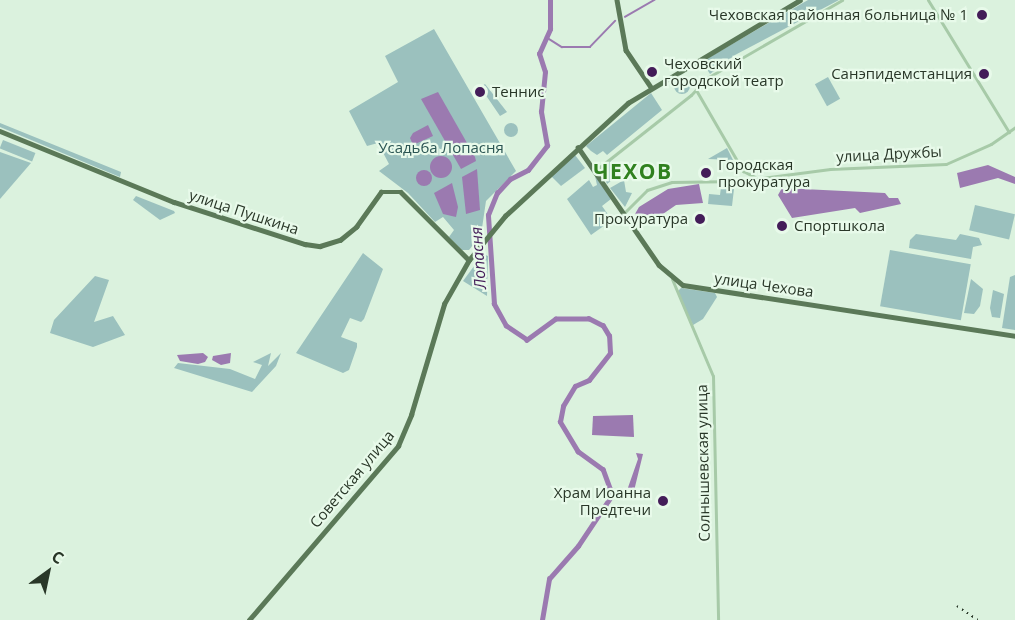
<!DOCTYPE html>
<html>
<head>
<meta charset="utf-8">
<style>
	body { margin:0 }
	#map { position:relative; width:1015px; height:620px; overflow:hidden; background:#dbf2de; font-family:"Open Sans",sans-serif }
	div>[style] { position:absolute }
	.green>* { inset:0; background:#9bc1be; transform-origin:0 0 }
	.round { border-radius:50% }
	.water>* { inset:0; background:#9b7ab0 }
	.stream>* { height:1.5px; margin:-0.75px; padding:0 0.75px; transform-origin:0.75px; border-radius:0.75px; background:#9b7ab0 }
	.river>* { height:4.5px; margin:-2.25px; padding:0 2.25px; transform-origin:2.25px; border-radius:2.25px; background:#9b7ab0 }
	.minor>* { height:3px; margin:-1.5px; padding:0 1.5px; transform-origin:1.5px; border-radius:1.5px; background:#a7caa8 }
	.major>* { height:4.5px; margin:-2.25px; padding:0 2.25px; transform-origin:2.25px; border-radius:2.25px; background:#5b7958 }
	.rail>* { height:1.5px; margin-top:-0.75px; transform-origin:0; background:repeating-linear-gradient(90deg,#293728 0 1.5px,transparent 0 6px) }
	.dots>* { width:16px; height:16px; translate:-50% -50%; box-sizing:border-box; border:3px solid #e8faea; border-radius:50% }
	span { translate:-50% -50%; white-space:nowrap; text-align:center; line-height:1.15; -webkit-text-stroke:4.5px #e8faea; paint-order:stroke }
	.poi-label { font-size:15px; color:#293728 }
	.right { translate:-100% -50%; text-align:right }
	.left { translate:0 -50%; text-align:left }
	.park-label { font-size:15px; color:#2b5553 }
	.street-label { font-size:15px; color:#293728 }
	.water-label { font-size:16px; color:#441d59; font-style:italic }
	.district-label { font-size:21px; color:#30811f; font-weight:700; letter-spacing:1.5px }
	.north { position:absolute; left:18px; top:542px; width:60px; height:60px; -webkit-text-stroke:4px #e8faea; paint-order:stroke; rotate:33deg; font-size:16px; font-weight:700; line-height:24px; text-align:center; color:#293728 }
	.north::after { content:''; display:block; margin:auto; width:21px; height:27px; background:#293728; clip-path:polygon(50% 0,100% 100%,50% 72%,0 100%) }
</style>
</head>
<body>
<div id="map">
	<div class="green">
		<div style="clip-path:polygon(808px 0,839px 0,735px 55px,710px 74px,703px 63px,710px 57px)"></div>
		<div style="clip-path:polygon(434px 29px,516px 171px,486px 201px,481px 235px,469px 250px,462px 250px,449px 237px,454px 230px,443px 217px,435px 222px,408px 193px,379px 171px,389px 164px,378px 143px,367px 146px,349px 111px,398px 82px,385px 56px)"></div>
		<div style="left:828px;top:77px;width:25px;height:15px;rotate:61deg"></div>
		<div class="round" style="left:674px;top:78px;width:16px;height:16px"></div>
		<div style="clip-path:polygon(485px 84px,507px 112px,500px 116px,485px 94px,480px 97px,476px 90px)"></div>
		<div style="clip-path:polygon(651px 93px,662px 110px,607px 155px,603px 151px,597px 155px,591px 151px,586px 146px)"></div>
		<div class="round" style="left:504px;top:123px;width:14px;height:14px"></div>
		<div style="clip-path:polygon(0 123px,121px 172px,120px 177px,0 127px)"></div>
		<div style="left:3px;top:140px;width:35px;height:9px;rotate:22deg"></div>
		<div style="clip-path:polygon(727px 148px,733px 160px,708px 159px)"></div>
		<div style="clip-path:polygon(0 152px,31px 163px,0 199px)"></div>
		<div style="clip-path:polygon(575px 155px,585px 168px,561px 186px,551px 176px)"></div>
		<div style="clip-path:polygon(611px 160px,611px 167px,620px 174px,607px 184px,602px 170px)"></div>
		<div style="clip-path:polygon(595px 176px,611px 199px,602px 206px,612px 220px,591px 235px,567px 199px,589px 180px,593px 187px,597px 185px)"></div>
		<div style="clip-path:polygon(624px 180px,626px 192px,632px 193px,625px 207px,610px 188px)"></div>
		<div style="clip-path:polygon(721px 187px,734px 189px,732px 206px,708px 204px,709px 194px,720px 195px)"></div>
		<div style="clip-path:polygon(136px 196px,174px 211px,175px 213px,160px 220px,133px 200px)"></div>
		<div style="left:975px;top:205px;width:41px;height:26px;rotate:13deg"></div>
		<div style="clip-path:polygon(916px 234px,956px 240px,960px 234px,979px 238px,982px 245px,973px 247px,971px 259px,909px 248px,910px 240px)"></div>
		<div style="left:890px;top:250px;width:82px;height:57px;rotate:10deg"></div>
		<div style="clip-path:polygon(363px 253px,383px 269px,364px 319px,361px 322px,350px 318px,341px 337px,357px 343px,357px 347px,349px 370px,343px 373px,296px 353px)"></div>
		<div style="clip-path:polygon(483px 254px,488px 256px,487px 296px,463px 281px)"></div>
		<div style="clip-path:polygon(1015px 275px,1015px 330px,1002px 328px,1010px 277px)"></div>
		<div style="clip-path:polygon(95px 276px,109px 280px,94px 322px,113px 316px,125px 335px,93px 347px,50px 333px,54px 320px)"></div>
		<div style="clip-path:polygon(971px 279px,983px 289px,980px 306px,974px 314px,964px 313px)"></div>
		<div style="clip-path:polygon(681px 288px,715px 293px,717px 297px,703px 319px,693px 325px,677px 292px)"></div>
		<div style="clip-path:polygon(993px 290px,1004px 294px,1000px 318px,992px 317px,990px 308px)"></div>
		<div style="clip-path:polygon(271px 353px,268px 366px,281px 353px,276px 366px,252px 392px,174px 368px,178px 363px,230px 369px,255px 379px,262px 365px,253px 362px)"></div>
	</div>
	<div class="water">
		<div style="clip-path:polygon(438px 92px,475px 157px,476px 161px,461px 169px,421px 99px)"></div>
		<div style="clip-path:polygon(428px 125px,433px 136px,413px 145px,410px 138px,413px 133px)"></div>
		<div class="round" style="left:430px;top:156px;width:22px;height:22px"></div>
		<div style="clip-path:polygon(988px 165px,1015px 177px,1015px 184px,998px 178px,960px 188px,957px 173px)"></div>
		<div style="clip-path:polygon(477px 169px,480px 210px,466px 214px,462px 177px)"></div>
		<div class="round" style="left:416px;top:170px;width:16px;height:16px"></div>
		<div style="clip-path:polygon(452px 183px,458px 207px,456px 217px,443px 214px,434px 193px)"></div>
		<div style="clip-path:polygon(699px 184px,703px 203px,676px 205px,647px 225px,635px 214px,639px 207px,668px 189px)"></div>
		<div style="clip-path:polygon(782px 188px,885px 193px,889px 198px,898px 198px,901px 204px,860px 213px,855px 208px,792px 218px,778px 195px)"></div>
		<div style="clip-path:polygon(203px 353px,208px 357px,205px 362px,198px 364px,180px 361px,177px 355px)"></div>
		<div style="clip-path:polygon(231px 353px,230px 363px,221px 365px,212px 360px,213px 356px)"></div>
		<div style="clip-path:polygon(633px 415px,634px 437px,592px 435px,593px 416px)"></div>
		<div style="clip-path:polygon(636px 453px,643px 454px,633px 495px,624px 499px,638px 459px)"></div>
	</div>
	<div class="stream">
		<div style="left:625px;top:17px;width:34px;rotate:-30deg"></div>
		<div style="left:546px;top:37px;width:19px;rotate:32deg"></div>
		<div style="left:562px;top:47px;width:28px"></div>
		<div style="left:590px;top:47px;width:36px;rotate:-46deg"></div>
	</div>
	<div class="river">
		<div style="left:542px;top:620px;width:42px;rotate:-80.3deg"></div>
		<div style="left:549px;top:579px;width:44px;rotate:-48.7deg"></div>
		<div style="left:578px;top:546px;width:61px;rotate:-56.3deg"></div>
		<div style="left:612px;top:495px;width:27px;rotate:-110deg"></div>
		<div style="left:603px;top:470px;width:31px;rotate:-144deg"></div>
		<div style="left:578px;top:452px;width:35px;rotate:-121deg"></div>
		<div style="left:560px;top:422px;width:16px;rotate:-79deg"></div>
		<div style="left:563px;top:406px;width:23px;rotate:-59deg"></div>
		<div style="left:575px;top:386px;width:15px;rotate:-23deg"></div>
		<div style="left:589px;top:380px;width:34px;rotate:-52deg"></div>
		<div style="left:610px;top:353px;width:17px;rotate:-93deg"></div>
		<div style="left:609px;top:336px;width:12px;rotate:-121deg"></div>
		<div style="left:603px;top:326px;width:16px;rotate:-153deg"></div>
		<div style="left:589px;top:319px;width:33px;rotate:180deg"></div>
		<div style="left:556px;top:319px;width:36px;rotate:144deg"></div>
		<div style="left:527px;top:340px;width:25px;rotate:-146deg"></div>
		<div style="left:506px;top:326px;width:25px;rotate:-119deg"></div>
		<div style="left:494px;top:304px;width:89px;rotate:-93.9deg"></div>
		<div style="left:488px;top:215px;width:24px;rotate:-68deg"></div>
		<div style="left:497px;top:193px;width:19px;rotate:-47deg"></div>
		<div style="left:510px;top:179px;width:20px;rotate:-27deg"></div>
		<div style="left:528px;top:170px;width:31px;rotate:-52deg"></div>
		<div style="left:547px;top:146px;width:35px;rotate:-100deg"></div>
		<div style="left:541px;top:112px;width:40px;rotate:-84.3deg"></div>
		<div style="left:545px;top:72px;width:19px;rotate:-108deg"></div>
		<div style="left:539px;top:54px;width:27px;rotate:-66deg"></div>
		<div style="left:550px;top:29px;width:29px;rotate:-90deg"></div>
	</div>
	<div class="minor">
		<div style="left:928px;top:0;width:155px;rotate:58.5deg"></div>
		<div style="left:696px;top:90px;width:94px;rotate:59.9deg"></div>
		<div style="left:743px;top:171px;width:13px;rotate:27deg"></div>
		<div style="left:596px;top:170px;width:121px;rotate:-38.3deg"></div>
		<div style="left:691px;top:95px;width:23px;rotate:-47deg"></div>
		<div style="left:707px;top:78px;width:156px;rotate:-30deg"></div>
		<div style="left:623px;top:214px;width:34px;rotate:-45deg"></div>
		<div style="left:647px;top:190px;width:26px;rotate:-18deg"></div>
		<div style="left:672px;top:182px;width:67px;rotate:-0.9deg"></div>
		<div style="left:739px;top:181px;width:92px;rotate:-7.5deg"></div>
		<div style="left:830px;top:169px;width:116px;rotate:-2.5deg"></div>
		<div style="left:946px;top:164px;width:49px;rotate:-24deg"></div>
		<div style="left:991px;top:144px;width:29px;rotate:-35deg"></div>
		<div style="left:672px;top:279px;width:105px;rotate:67.1deg"></div>
		<div style="left:713px;top:376px;width:244px;rotate:88.8deg"></div>
	</div>
	<div class="major">
		<div style="left:617px;top:0;width:51px;rotate:79.8deg"></div>
		<div style="left:626px;top:50px;width:45px;rotate:56deg"></div>
		<div style="left:0;top:131px;width:188px;rotate:22.2deg"></div>
		<div style="left:174px;top:202px;width:138px;rotate:17.8deg"></div>
		<div style="left:305px;top:244px;width:15px;rotate:8deg"></div>
		<div style="left:320px;top:246px;width:21px;rotate:-17deg"></div>
		<div style="left:340px;top:240px;width:21px;rotate:-39deg"></div>
		<div style="left:356px;top:227px;width:43px;rotate:-54.5deg"></div>
		<div style="left:381px;top:192px;width:20px"></div>
		<div style="left:401px;top:192px;width:96px;rotate:45deg"></div>
		<div style="left:578px;top:147px;width:143px;rotate:55.5deg"></div>
		<div style="left:659px;top:265px;width:31px;rotate:40deg"></div>
		<div style="left:683px;top:285px;width:336px;rotate:8.7deg"></div>
		<div style="left:249px;top:620px;width:229px;rotate:-49.4deg"></div>
		<div style="left:398px;top:446px;width:34px;rotate:-67deg"></div>
		<div style="left:411px;top:415px;width:116px;rotate:-73.4deg"></div>
		<div style="left:444px;top:304px;width:51px;rotate:-60.4deg"></div>
		<div style="left:469px;top:260px;width:57px;rotate:-50.7deg"></div>
		<div style="left:505px;top:216px;width:167px;rotate:-42.6deg"></div>
		<div style="left:628px;top:103px;width:200px;rotate:-30.9deg"></div>
	</div>
	<div class="rail">
		<div style="left:957px;top:606px;width:25px;rotate:34deg"></div>
	</div>
	<div class="dots">
		<div style="left:982px;top:15px;background:#441d59"></div>
		<div style="left:652px;top:72px;background:#441d59"></div>
		<div style="left:984px;top:74px;background:#441d59"></div>
		<div style="left:480px;top:92px;background:#441d59"></div>
		<div style="left:706px;top:173px;background:#441d59"></div>
		<div style="left:700px;top:219px;background:#441d59"></div>
		<div style="left:782px;top:226px;background:#441d59"></div>
		<div style="left:663px;top:501px;background:#441d59"></div>
	</div>
	<div class="poi-label">
		<span class="right" style="left:968px;top:15px">Чеховская районная больница № 1</span>
		<span class="left" style="left:664px;top:72px">Чеховский<br>городской театр</span>
		<span class="right" style="left:972px;top:74px">Санэпидемстанция</span>
		<span class="left" style="left:492px;top:92px">Теннис</span>
		<span class="left" style="left:718px;top:173px">Городская<br>прокуратура</span>
		<span class="right" style="left:688px;top:219px">Прокуратура</span>
		<span class="left" style="left:794px;top:226px">Спортшкола</span>
		<span class="right" style="left:651px;top:501px">Храм Иоанна<br>Предтечи</span>
	</div>
	<div class="park-label">
		<span style="left:441px;top:148px">Усадьба Лопасня</span>
	</div>
	<div class="street-label">
		<span style="left:889px;top:154px;rotate:-3deg">улица Дружбы</span>
		<span style="left:244px;top:212px;rotate:18deg">улица Пушкина</span>
		<span style="left:764px;top:285px;rotate:8deg">улица Чехова</span>
		<span style="left:703px;top:463px;rotate:-91deg">Солнышевская улица</span>
		<span style="left:352px;top:479px;rotate:-50deg">Советская улица</span>
	</div>
	<div class="water-label">
		<span style="left:478px;top:258px;rotate:-94deg">Лопасня</span>
	</div>
	<div class="district-label">
		<span style="left:633px;top:171px">ЧЕХОВ</span>
	</div>
	<div class="north">С</div>
</div>
</body>
</html>
